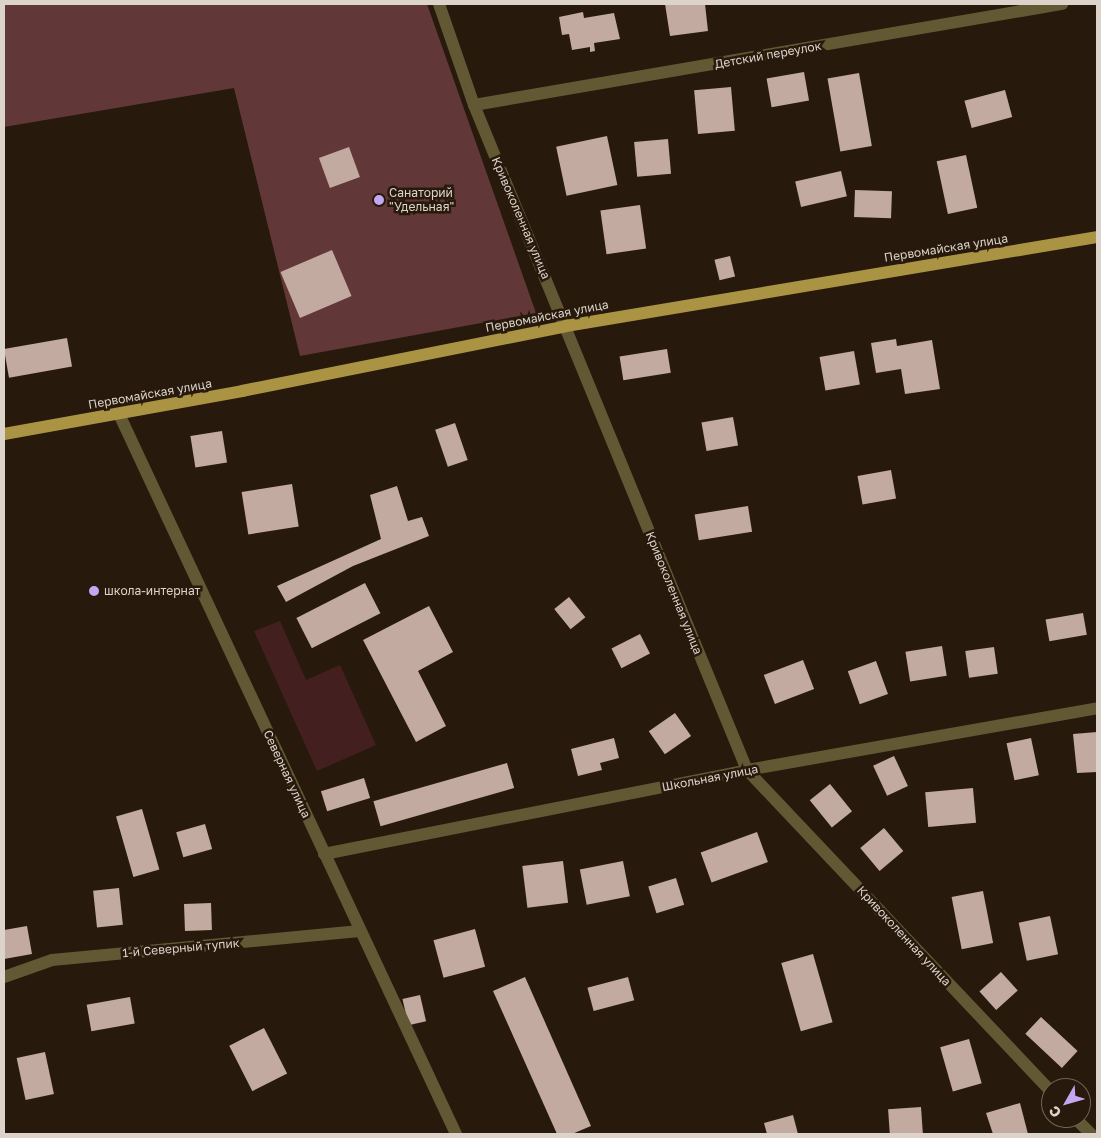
<!DOCTYPE html>
<html>
<head>
<meta charset="utf-8">
<style>
	body { margin:0 }
	#map { position:relative; width:1101px; height:1138px; overflow:hidden; background:#271a0c; font-family:"Golos Text",sans-serif }
	div>[style] { position:absolute }
	.green>* { inset:0; background:#441f20 }
	.forest>* { inset:0; background:#623738 }
	.building>* { inset:0; background:#c3aaa1; transform-origin:0 0 }
	.minor>* { height:12px; margin:-6px; padding:0 6px; transform-origin:6px; border-radius:6px; background:#635834 }
	.major>* { height:12px; margin:-6px; padding:0 6px; transform-origin:6px; border-radius:6px; background:#aa9342 }
	.dots>* { width:14px; height:14px; translate:-50% -50%; box-sizing:border-box; border:2px solid #271a0c; border-radius:50% }
	span { translate:-50% -50%; white-space:nowrap; text-align:center; line-height:1.15; -webkit-text-stroke:5px #271a0c; paint-order:stroke }
	.street-label { font-size:12px; color:#dcd3ca }
	.poi-label { font-size:12px; color:#dcd3ca }
	.left { translate:0 -50%; text-align:left }
	.frame { position:absolute; inset:0; border:5px solid #dcd3ca; pointer-events:none }
	.north { position:absolute; left:1041px; top:1078px; width:50px; height:50px; box-sizing:border-box; background:#271a0c; border:1px solid #6f6458; border-radius:50%; rotate:232deg; font-size:14px; font-weight:700; line-height:20px; text-align:center; color:#dcd3ca }
	.north::after { content:''; display:block; margin:auto; width:18px; height:22px; background:#c5a6f0; clip-path:polygon(50% 0,100% 100%,50% 72%,0 100%) }
</style>
</head>
<body>
<div id="map">
	<div class="green">
		<div style="clip-path:polygon(280px 621px,306px 680px,340px 665px,376px 745px,317px 771px,254px 631px)"></div>
	</div>
	<div class="forest">
		<div style="clip-path:polygon(4px 4px,427px 4px,536px 313px,300px 356px,234px 88px,4px 127px)"></div>
	</div>
	<div class="building">
		<div style="clip-path:polygon(665px 4px,705px 4px,708px 31px,670px 36px)"></div>
		<div style="clip-path:polygon(583px 12px,584px 18px,614px 13px,620px 39px,594px 43px,595px 51px,590px 52px,590px 47px,572px 50px,569px 34px,562px 35px,559px 17px)"></div>
		<div style="left:804px;top:72px;width:29px;height:38px;rotate:80deg"></div>
		<div style="left:859px;top:73px;width:74px;height:32px;rotate:80deg"></div>
		<div style="left:731px;top:87px;width:44px;height:37px;rotate:85deg"></div>
		<div style="left:1005px;top:90px;width:28px;height:42px;rotate:75deg"></div>
		<div style="left:607px;top:136px;width:50px;height:52px;rotate:78deg"></div>
		<div style="left:668px;top:139px;width:35px;height:34px;rotate:85deg"></div>
		<div style="left:349px;top:147px;width:32px;height:32px;rotate:70deg"></div>
		<div style="left:966px;top:155px;width:54px;height:30px;rotate:78deg"></div>
		<div style="left:841px;top:171px;width:26px;height:47px;rotate:77deg"></div>
		<div style="left:855px;top:190px;width:37px;height:27px;rotate:2deg"></div>
		<div style="left:640px;top:205px;width:44px;height:40px;rotate:82deg"></div>
		<div style="left:332px;top:250px;width:50px;height:56px;rotate:67deg"></div>
		<div style="left:730px;top:256px;width:21px;height:16px;rotate:76deg"></div>
		<div style="left:67px;top:338px;width:29px;height:64px;rotate:80deg"></div>
		<div style="clip-path:polygon(896px 339px,897px 346px,932px 340px,940px 389px,905px 394px,901px 369px,876px 373px,871px 343px)"></div>
		<div style="left:667px;top:349px;width:24px;height:48px;rotate:81deg"></div>
		<div style="left:854px;top:351px;width:34px;height:35px;rotate:80deg"></div>
		<div style="left:733px;top:417px;width:29px;height:32px;rotate:80deg"></div>
		<div style="left:455px;top:423px;width:39px;height:21px;rotate:71deg"></div>
		<div style="left:222px;top:431px;width:32px;height:32px;rotate:81deg"></div>
		<div style="left:891px;top:470px;width:29px;height:34px;rotate:80deg"></div>
		<div style="left:292px;top:484px;width:43px;height:51px;rotate:81deg"></div>
		<div style="clip-path:polygon(397px 486px,408px 521px,422px 517px,429px 536px,353px 566px,286px 602px,277px 586px,381px 539px,370px 495px)"></div>
		<div style="left:748px;top:506px;width:26px;height:54px;rotate:81deg"></div>
		<div style="left:365px;top:583px;width:34px;height:77px;rotate:63deg"></div>
		<div style="left:569px;top:597px;width:26px;height:19px;rotate:51deg"></div>
		<div style="clip-path:polygon(429px 606px,453px 652px,418px 671px,446px 726px,416px 742px,363px 640px)"></div>
		<div style="left:1083px;top:613px;width:22px;height:38px;rotate:80deg"></div>
		<div style="left:640px;top:634px;width:22px;height:32px;rotate:63deg"></div>
		<div style="left:942px;top:646px;width:30px;height:37px;rotate:81deg"></div>
		<div style="left:994px;top:647px;width:27px;height:29px;rotate:82deg"></div>
		<div style="left:803px;top:660px;width:31px;height:42px;rotate:69deg"></div>
		<div style="left:876px;top:661px;width:35px;height:30px;rotate:70deg"></div>
		<div style="left:675px;top:713px;width:28px;height:32px;rotate:55deg"></div>
		<div style="clip-path:polygon(1097px 732px,1097px 772px,1077px 773px,1073px 734px)"></div>
		<div style="clip-path:polygon(614px 738px,619px 758px,600px 763px,602px 770px,578px 776px,571px 749px)"></div>
		<div style="left:1031px;top:738px;width:38px;height:25px;rotate:78deg"></div>
		<div style="left:894px;top:756px;width:33px;height:23px;rotate:65deg"></div>
		<div style="left:507px;top:763px;width:26px;height:139px;rotate:74deg"></div>
		<div style="left:364px;top:778px;width:21px;height:45px;rotate:73deg"></div>
		<div style="left:830px;top:784px;width:35px;height:26px;rotate:51deg"></div>
		<div style="left:973px;top:788px;width:35px;height:48px;rotate:85deg"></div>
		<div style="left:142px;top:809px;width:63px;height:27px;rotate:74deg"></div>
		<div style="left:205px;top:824px;width:26px;height:30px;rotate:74deg"></div>
		<div style="left:884px;top:828px;width:30px;height:31px;rotate:50deg"></div>
		<div style="left:757px;top:832px;width:32px;height:60px;rotate:70deg"></div>
		<div style="left:563px;top:861px;width:42px;height:41px;rotate:83deg"></div>
		<div style="left:623px;top:861px;width:36px;height:44px;rotate:79deg"></div>
		<div style="left:676px;top:878px;width:28px;height:29px;rotate:73deg"></div>
		<div style="left:119px;top:888px;width:37px;height:26px;rotate:84deg"></div>
		<div style="left:983px;top:891px;width:53px;height:32px;rotate:79deg"></div>
		<div style="left:211px;top:903px;width:27px;height:27px;rotate:88deg"></div>
		<div style="left:1050px;top:916px;width:39px;height:32px;rotate:78deg"></div>
		<div style="clip-path:polygon(27px 926px,32px 954px,4px 959px,4px 930px)"></div>
		<div style="left:475px;top:929px;width:39px;height:43px;rotate:75deg"></div>
		<div style="left:813px;top:954px;width:71px;height:33px;rotate:74deg"></div>
		<div style="left:1001px;top:972px;width:25px;height:29px;rotate:48deg"></div>
		<div style="clip-path:polygon(525px 977px,591px 1126px,572px 1134px,557px 1134px,493px 991px)"></div>
		<div style="left:628px;top:977px;width:24px;height:42px;rotate:75deg"></div>
		<div style="left:420px;top:995px;width:27px;height:18px;rotate:77deg"></div>
		<div style="left:130px;top:997px;width:27px;height:44px;rotate:80deg"></div>
		<div style="left:1041px;top:1017px;width:50px;height:23px;rotate:43deg"></div>
		<div style="left:264px;top:1028px;width:51px;height:39px;rotate:63deg"></div>
		<div style="left:969px;top:1039px;width:46px;height:30px;rotate:74deg"></div>
		<div style="left:45px;top:1052px;width:43px;height:29px;rotate:78deg"></div>
		<div style="clip-path:polygon(1020px 1103px,1028px 1134px,993px 1134px,986px 1113px)"></div>
		<div style="left:921px;top:1107px;width:27px;height:33px;rotate:86deg"></div>
		<div style="clip-path:polygon(793px 1115px,798px 1134px,767px 1134px,764px 1123px)"></div>
	</div>
	<div class="minor">
		<div style="left:439px;top:4px;width:107px;rotate:70.9deg"></div>
		<div style="left:474px;top:105px;width:719px;rotate:67.68deg"></div>
		<div style="left:747px;top:770px;width:443px;rotate:46.6deg"></div>
		<div style="left:474px;top:105px;width:597px;rotate:-9.75deg"></div>
		<div style="left:119px;top:414px;width:795px;rotate:64.92deg"></div>
		<div style="left:324px;top:854px;width:431px;rotate:-11.2deg"></div>
		<div style="left:747px;top:770px;width:355px;rotate:-10deg"></div>
		<div style="left:4px;top:977px;width:51px;rotate:-19.5deg"></div>
		<div style="left:52px;top:960px;width:309px;rotate:-5.4deg"></div>
		<div style="left:1075px;top:1118px;width:23px;rotate:45deg"></div>
	</div>
	<div class="major">
		<div style="left:4px;top:434px;width:242px;rotate:-10.2deg"></div>
		<div style="left:242px;top:391px;width:330px;rotate:-11.3deg"></div>
		<div style="left:566px;top:326px;width:538px;rotate:-9.51deg"></div>
	</div>
	<div class="dots">
		<div style="left:379px;top:200px;background:#c5a6f0"></div>
		<div style="left:94px;top:591px;background:#c5a6f0"></div>
	</div>
	<div class="street-label">
		<span style="left:768px;top:55px;rotate:-10deg">Детский переулок</span>
		<span style="left:521px;top:218px;rotate:67deg">Кривоколенная улица</span>
		<span style="left:946px;top:248px;rotate:-9deg">Первомайская улица</span>
		<span style="left:547px;top:316px;rotate:-11deg">Первомайская улица</span>
		<span style="left:150px;top:394px;rotate:-10deg">Первомайская улица</span>
		<span style="left:674px;top:593px;rotate:68deg">Кривоколенная улица</span>
		<span style="left:287px;top:774px;rotate:65deg">Северная улица</span>
		<span style="left:710px;top:778px;rotate:-11deg">Школьная улица</span>
		<span style="left:904px;top:936px;rotate:47deg">Кривоколенная улица</span>
		<span style="left:181px;top:948px;rotate:-5deg">1-й Северный тупик</span>
	</div>
	<div class="poi-label">
		<span class="left" style="left:389px;top:200px">Санаторий<br>"Удельная"</span>
		<span class="left" style="left:104px;top:591px">школа-интернат</span>
	</div>
	<div class="frame"></div>
	<div class="north">С</div>
</div>
</body>
</html>
